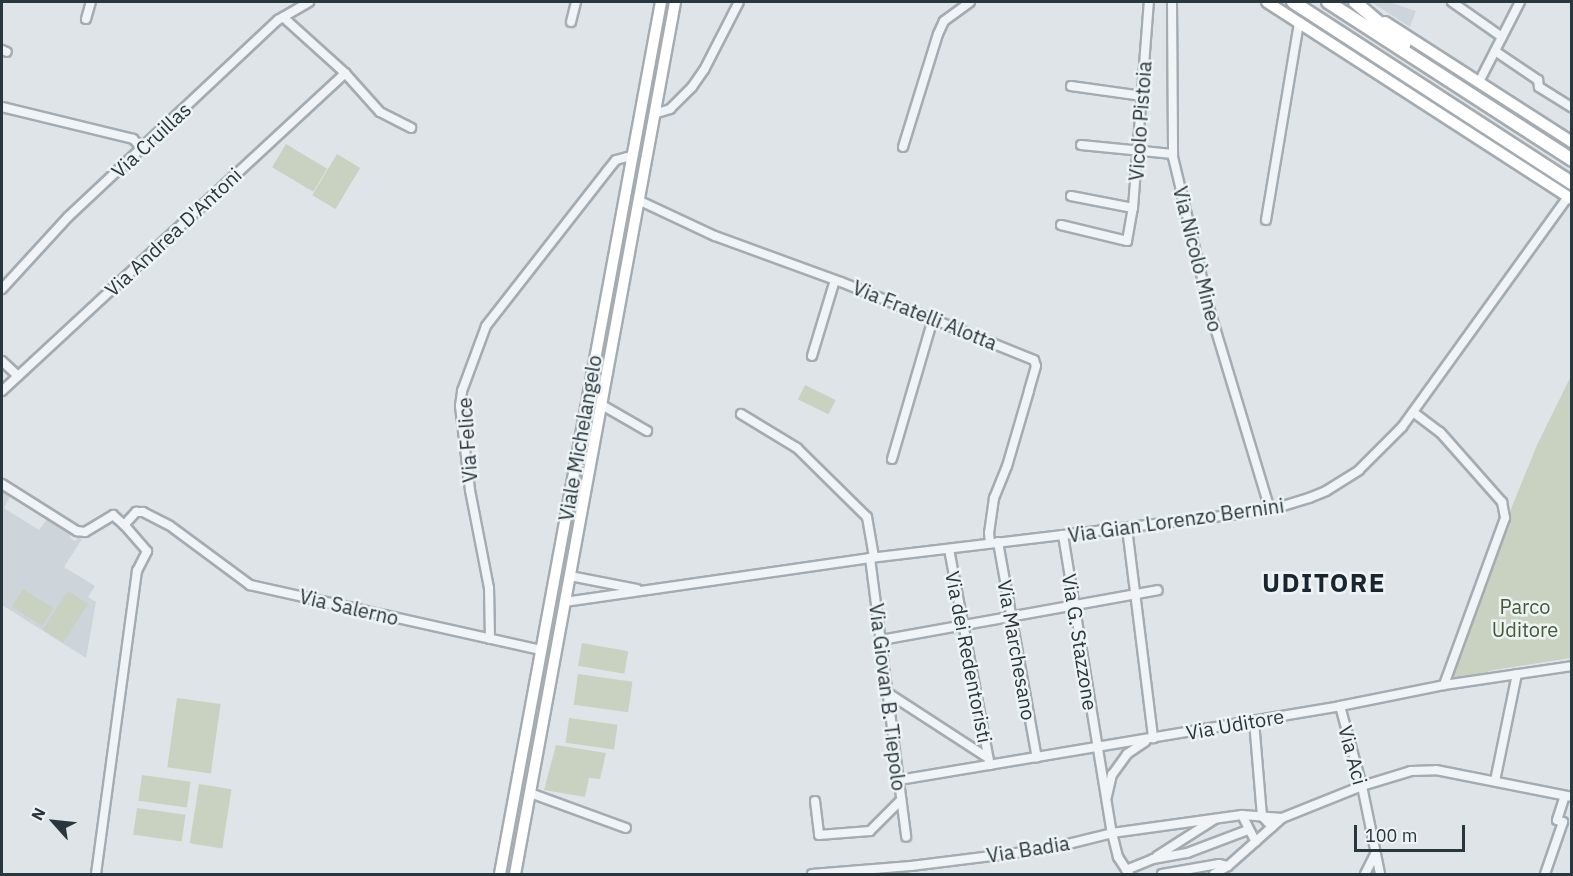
<!DOCTYPE html>
<html>
<head>
<meta charset="utf-8">
<style>
	body { margin:0 }
	#map { position:relative; width:1573px; height:876px; overflow:hidden; background:#dfe4e8; font-family:"IBM Plex Sans",sans-serif }
	div>[style] { position:absolute }
	.built>* { inset:0; background:#cdd4da }
	.green>* { inset:0; background:#c9d2c0; transform-origin:0 0 }
	.roads { filter:drop-shadow(2px 0 #a4acb2) drop-shadow(-2px 0 #a4acb2) drop-shadow(0 2px #a4acb2) drop-shadow(0 -2px #a4acb2) }
	.street>* { height:8px; margin:-4px; padding:0 4px; transform-origin:4px; border-radius:4px; background:#f1f4f6 }
	.secondary>* { height:10px; margin:-5px; padding:0 5px; transform-origin:5px; border-radius:5px; background:#fff }
	.primary>* { height:12px; margin:-6px; padding:0 6px; transform-origin:6px; border-radius:6px; background:#fff }
	span { translate:-50% -50%; white-space:nowrap; text-align:center; line-height:1.15; -webkit-text-stroke:5px #eef3f5; paint-order:stroke }
	.street-label { font-size:20px; color:#28363e }
	.park-label { font-size:20px; color:#455a35 }
	.district-label { font-size:26px; color:#1a262f; font-weight:700; letter-spacing:1.5px }
	.frame { position:absolute; inset:0; border:3px solid #28363e; pointer-events:none }
	.north { position:absolute; left:24px; top:792px; width:60px; height:60px; -webkit-text-stroke:4px #eef3f5; paint-order:stroke; rotate:297deg; font-size:16px; font-weight:700; line-height:24px; text-align:center; color:#28363e }
	.north::after { content:''; display:block; margin:auto; width:21px; height:27px; background:#28363e; clip-path:polygon(50% 0,100% 100%,50% 72%,0 100%) }
	.scale { position:absolute; left:1354px; top:825px; width:111px; height:27px; box-sizing:border-box; border:3px solid #28363e; border-top:0; padding-left:8px; font-size:18px; line-height:21px; white-space:nowrap; color:#28363e; -webkit-text-stroke:4px #eef3f5; paint-order:stroke }
</style>
</head>
<body>
<div id="map">
	<div class="built">
		<div style="clip-path:polygon(1371px 2px,1389px 2px,1416px 11px,1410px 27px)"></div>
		<div style="clip-path:polygon(2px 489px,11px 495px,4px 508px,39px 530px,48px 518px,71px 533px,70px 538px,75px 541px,78px 537px,82px 539px,64px 567px,95px 586px,88px 597px,96px 602px,86px 658px,2px 605px)"></div>
	</div>
	<div class="green">
		<div style="left:286px;top:144px;width:48px;height:27px;rotate:31deg"></div>
		<div style="left:337px;top:154px;width:27px;height:48px;rotate:31deg"></div>
		<div style="clip-path:polygon(1571px 376px,1571px 658px,1494px 670px,1450px 682px,1496px 559px,1511px 509px,1537px 445px)"></div>
		<div style="left:805px;top:385px;width:34px;height:16px;rotate:26deg"></div>
		<div style="left:23px;top:589px;width:36px;height:21px;rotate:32deg"></div>
		<div style="left:68px;top:591px;width:24px;height:46px;rotate:33deg"></div>
		<div style="left:582px;top:643px;width:47px;height:23px;rotate:10deg"></div>
		<div style="left:578px;top:674px;width:55px;height:31px;rotate:8deg"></div>
		<div style="left:177px;top:698px;width:44px;height:70px;rotate:8deg"></div>
		<div style="left:569px;top:718px;width:49px;height:25px;rotate:8deg"></div>
		<div style="clip-path:polygon(556px 745px,606px 753px,600px 779px,589px 778px,585px 797px,544px 790px)"></div>
		<div style="left:142px;top:775px;width:49px;height:26px;rotate:8deg"></div>
		<div style="left:199px;top:784px;width:33px;height:60px;rotate:9deg"></div>
		<div style="left:137px;top:808px;width:49px;height:27px;rotate:8deg"></div>
	</div>
	<div class="roads">
		<div class="street">
			<div style="left:1172px;top:2px;width:155px;rotate:89.6deg"></div>
			<div style="left:1173px;top:157px;width:158px;rotate:76.5deg"></div>
			<div style="left:1210px;top:311px;width:208px;rotate:73.2deg"></div>
			<div style="left:1452px;top:2px;width:61px;rotate:35deg"></div>
			<div style="left:283px;top:17px;width:84px;rotate:42.1deg"></div>
			<div style="left:345px;top:73px;width:52px;rotate:48.1deg"></div>
			<div style="left:380px;top:112px;width:35px;rotate:27deg"></div>
			<div style="left:86px;top:19px;width:18px;rotate:-74deg"></div>
			<div style="left:571px;top:22px;width:21px;rotate:-76deg"></div>
			<div style="left:2px;top:50px;width:5px;rotate:22deg"></div>
			<div style="left:1495px;top:51px;width:52px;rotate:34deg"></div>
			<div style="left:1538px;top:80px;width:7px;rotate:82deg"></div>
			<div style="left:1539px;top:87px;width:39px;rotate:32deg"></div>
			<div style="left:1479px;top:82px;width:90px;rotate:-62.9deg"></div>
			<div style="left:1071px;top:86px;width:72px;rotate:8deg"></div>
			<div style="left:2px;top:107px;width:135px;rotate:13.7deg"></div>
			<div style="left:133px;top:139px;width:14px;rotate:45deg"></div>
			<div style="left:654px;top:114px;width:17px;rotate:-17deg"></div>
			<div style="left:670px;top:109px;width:31px;rotate:-45deg"></div>
			<div style="left:692px;top:87px;width:21px;rotate:-55deg"></div>
			<div style="left:704px;top:70px;width:76px;rotate:-62.8deg"></div>
			<div style="left:1081px;top:145px;width:92px;rotate:5.6deg"></div>
			<div style="left:903px;top:147px;width:118px;rotate:-72.8deg"></div>
			<div style="left:938px;top:34px;width:14px;rotate:-65deg"></div>
			<div style="left:944px;top:21px;width:32px;rotate:-36deg"></div>
			<div style="left:1071px;top:196px;width:63px;rotate:11deg"></div>
			<div style="left:638px;top:200px;width:85px;rotate:25.1deg"></div>
			<div style="left:715px;top:236px;width:134px;rotate:20.1deg"></div>
			<div style="left:841px;top:282px;width:208px;rotate:22deg"></div>
			<div style="left:1034px;top:360px;width:6px;rotate:72deg"></div>
			<div style="left:1036px;top:366px;width:26px;rotate:106deg"></div>
			<div style="left:1029px;top:391px;width:78px;rotate:106.3deg"></div>
			<div style="left:1007px;top:466px;width:35px;rotate:112deg"></div>
			<div style="left:994px;top:498px;width:35px;rotate:98deg"></div>
			<div style="left:989px;top:533px;width:10px;rotate:84deg"></div>
			<div style="left:1266px;top:220px;width:201px;rotate:-80.5deg"></div>
			<div style="left:1061px;top:225px;width:68px;rotate:13.6deg"></div>
			<div style="left:1127px;top:241px;width:34px;rotate:-80deg"></div>
			<div style="left:1133px;top:208px;width:207px;rotate:-85.6deg"></div>
			<div style="left:2px;top:289px;width:98px;rotate:-47.5deg"></div>
			<div style="left:68px;top:217px;width:288px;rotate:-43.2deg"></div>
			<div style="left:278px;top:20px;width:36px;rotate:-30deg"></div>
			<div style="left:812px;top:356px;width:79px;rotate:-73.2deg"></div>
			<div style="left:2px;top:361px;width:22px;rotate:43deg"></div>
			<div style="left:2px;top:391px;width:468px;rotate:-42.8deg"></div>
			<div style="left:602px;top:405px;width:52px;rotate:30deg"></div>
			<div style="left:1413px;top:412px;width:34px;rotate:37deg"></div>
			<div style="left:1440px;top:432px;width:94px;rotate:48.5deg"></div>
			<div style="left:1502px;top:502px;width:16px;rotate:79deg"></div>
			<div style="left:1505px;top:518px;width:178px;rotate:110.1deg"></div>
			<div style="left:741px;top:414px;width:66px;rotate:31.3deg"></div>
			<div style="left:797px;top:448px;width:98px;rotate:44.6deg"></div>
			<div style="left:867px;top:517px;width:41px;rotate:80.1deg"></div>
			<div style="left:892px;top:459px;width:146px;rotate:-73.7deg"></div>
			<div style="left:2px;top:484px;width:89px;rotate:32.1deg"></div>
			<div style="left:77px;top:531px;width:8px;rotate:7deg"></div>
			<div style="left:85px;top:532px;width:33px;rotate:-31deg"></div>
			<div style="left:113px;top:515px;width:15px;rotate:42deg"></div>
			<div style="left:124px;top:525px;width:18px;rotate:-47deg"></div>
			<div style="left:136px;top:512px;width:7px"></div>
			<div style="left:143px;top:512px;width:30px;rotate:27deg"></div>
			<div style="left:173px;top:528px;width:96px;rotate:36.5deg"></div>
			<div style="left:250px;top:585px;width:298px;rotate:12.6deg"></div>
			<div style="left:1127px;top:528px;width:212px;rotate:82.9deg"></div>
			<div style="left:1063px;top:535px;width:302px;rotate:80.7deg"></div>
			<div style="left:1112px;top:833px;width:25px;rotate:76deg"></div>
			<div style="left:1118px;top:857px;width:20px;rotate:57deg"></div>
			<div style="left:998px;top:542px;width:219px;rotate:79.8deg"></div>
			<div style="left:949px;top:549px;width:220px;rotate:79.3deg"></div>
			<div style="left:870px;top:558px;width:281px;rotate:82.6deg"></div>
			<div style="left:570px;top:576px;width:68px;rotate:11deg"></div>
			<div style="left:565px;top:602px;width:308px;rotate:-8.2deg"></div>
			<div style="left:870px;top:558px;width:403px;rotate:-6.8deg"></div>
			<div style="left:1270px;top:510px;width:41px;rotate:-17.1deg"></div>
			<div style="left:1309px;top:498px;width:18px;rotate:-22deg"></div>
			<div style="left:1326px;top:491px;width:39px;rotate:-32deg"></div>
			<div style="left:1359px;top:470px;width:61px;rotate:-45deg"></div>
			<div style="left:1402px;top:427px;width:284px;rotate:-54.2deg"></div>
			<div style="left:490px;top:639px;width:51px;rotate:-91.1deg"></div>
			<div style="left:489px;top:588px;width:100px;rotate:-101deg"></div>
			<div style="left:470px;top:490px;width:85px;rotate:-96.8deg"></div>
			<div style="left:460px;top:406px;width:15px;rotate:-82deg"></div>
			<div style="left:462px;top:391px;width:69px;rotate:-69.7deg"></div>
			<div style="left:486px;top:326px;width:197px;rotate:-52deg"></div>
			<div style="left:607px;top:171px;width:14px;rotate:-51deg"></div>
			<div style="left:616px;top:160px;width:16px;rotate:-15deg"></div>
			<div style="left:881px;top:640px;width:281px;rotate:-10.2deg"></div>
			<div style="left:888px;top:693px;width:119px;rotate:33deg"></div>
			<div style="left:1340px;top:706px;width:83px;rotate:74.6deg"></div>
			<div style="left:1362px;top:786px;width:90px;rotate:78.4deg"></div>
			<div style="left:1254px;top:721px;width:95px;rotate:85.2deg"></div>
			<div style="left:1262px;top:816px;width:15px;rotate:48deg"></div>
			<div style="left:899px;top:780px;width:447px;rotate:-9.5deg"></div>
			<div style="left:1340px;top:706px;width:106px;rotate:-11.4deg"></div>
			<div style="left:1444px;top:685px;width:129px;rotate:-8.4deg"></div>
			<div style="left:1495px;top:781px;width:109px;rotate:-78.4deg"></div>
			<div style="left:530px;top:793px;width:102px;rotate:20deg"></div>
			<div style="left:1107px;top:796px;width:22px;rotate:-77deg"></div>
			<div style="left:1112px;top:775px;width:26px;rotate:-54deg"></div>
			<div style="left:1127px;top:754px;width:22px;rotate:-34deg"></div>
			<div style="left:815px;top:801px;width:34px;rotate:83deg"></div>
			<div style="left:819px;top:835px;width:51px;rotate:-4.5deg"></div>
			<div style="left:870px;top:831px;width:44px;rotate:-45deg"></div>
			<div style="left:1242px;top:815px;width:30px;rotate:63deg"></div>
			<div style="left:1157px;top:856px;width:69px;rotate:-32.5deg"></div>
			<div style="left:1126px;top:870px;width:29px;rotate:-22deg"></div>
			<div style="left:1153px;top:859px;width:35px;rotate:-10deg"></div>
			<div style="left:1187px;top:853px;width:65px;rotate:-20.7deg"></div>
			<div style="left:96px;top:874px;width:306px;rotate:-82.3deg"></div>
			<div style="left:137px;top:571px;width:22px;rotate:-63deg"></div>
			<div style="left:147px;top:551px;width:35px;rotate:-131deg"></div>
			<div style="left:812px;top:874px;width:99px;rotate:-4.6deg"></div>
			<div style="left:911px;top:866px;width:138px;rotate:-7.1deg"></div>
			<div style="left:1048px;top:849px;width:66px;rotate:-14deg"></div>
			<div style="left:1112px;top:833px;width:131px;rotate:-7.9deg"></div>
			<div style="left:1242px;top:815px;width:40px;rotate:4.3deg"></div>
			<div style="left:1162px;top:874px;width:58px;rotate:-10deg"></div>
			<div style="left:1219px;top:864px;width:9px;rotate:13deg"></div>
			<div style="left:1214px;top:874px;width:16px;rotate:-30deg"></div>
			<div style="left:1228px;top:866px;width:72px;rotate:-41.6deg"></div>
			<div style="left:1282px;top:818px;width:86px;rotate:-21.8deg"></div>
			<div style="left:1362px;top:786px;width:51px;rotate:-17deg"></div>
			<div style="left:1411px;top:771px;width:25px;rotate:-2deg"></div>
			<div style="left:1436px;top:770px;width:139px;rotate:11.2deg"></div>
			<div style="left:1365px;top:874px;width:22px;rotate:-63deg"></div>
			<div style="left:1545px;top:874px;width:55px;rotate:-70.9deg"></div>
			<div style="left:1563px;top:822px;width:6px;rotate:-162deg"></div>
			<div style="left:1557px;top:820px;width:25px;rotate:-72deg"></div>
		</div>
		<div class="secondary">
			<div style="left:1267px;top:2px;width:363px;rotate:32.9deg"></div>
			<div style="left:1385px;top:22px;width:222px;rotate:32.7deg"></div>
			<div style="left:500px;top:874px;width:887px;rotate:-79.54deg"></div>
			<div style="left:515px;top:874px;width:887px;rotate:-79.6deg"></div>
		</div>
		<div class="primary">
			<div style="left:1293px;top:2px;width:333px;rotate:33deg"></div>
			<div style="left:1328px;top:2px;width:291px;rotate:32.9deg"></div>
			<div style="left:1355px;top:2px;width:65px;rotate:40.6deg"></div>
		</div>
	</div>
	<div class="street-label">
		<span style="left:1140px;top:121px;rotate:-86deg">Vicolo Pistoia</span>
		<span style="left:151px;top:140px;rotate:-43deg">Via Cruillas</span>
		<span style="left:173px;top:232px;rotate:-43deg">Via Andrea D'Antoni</span>
		<span style="left:1198px;top:259px;rotate:76deg">Via Nicolò Mineo</span>
		<span style="left:925px;top:315px;rotate:22deg">Via Fratelli Alotta</span>
		<span style="left:580px;top:438px;rotate:-80deg">Viale Michelangelo</span>
		<span style="left:467px;top:440px;rotate:-94deg">Via Felice</span>
		<span style="left:1176px;top:520px;rotate:-8deg">Via Gian Lorenzo Bernini</span>
		<span style="left:349px;top:607px;rotate:13deg">Via Salerno</span>
		<span style="left:1080px;top:642px;rotate:81deg">Via G. Stazzone</span>
		<span style="left:1017px;top:650px;rotate:80deg">Via Marchesano</span>
		<span style="left:969px;top:657px;rotate:79deg">Via dei Redentoristi</span>
		<span style="left:888px;top:697px;rotate:83deg">Via Giovan B. Tiepolo</span>
		<span style="left:1235px;top:724px;rotate:-10deg">Via Uditore</span>
		<span style="left:1353px;top:755px;rotate:75deg">Via Aci</span>
		<span style="left:1028px;top:849px;rotate:-9deg">Via Badia</span>
	</div>
	<div class="park-label">
		<span style="left:1525px;top:618px">Parco<br>Uditore</span>
	</div>
	<div class="district-label">
		<span style="left:1324px;top:583px">UDITORE</span>
	</div>
	<div class="frame"></div>
	<div class="north">N</div>
	<div class="scale">100 m</div>
</div>
</body>
</html>
